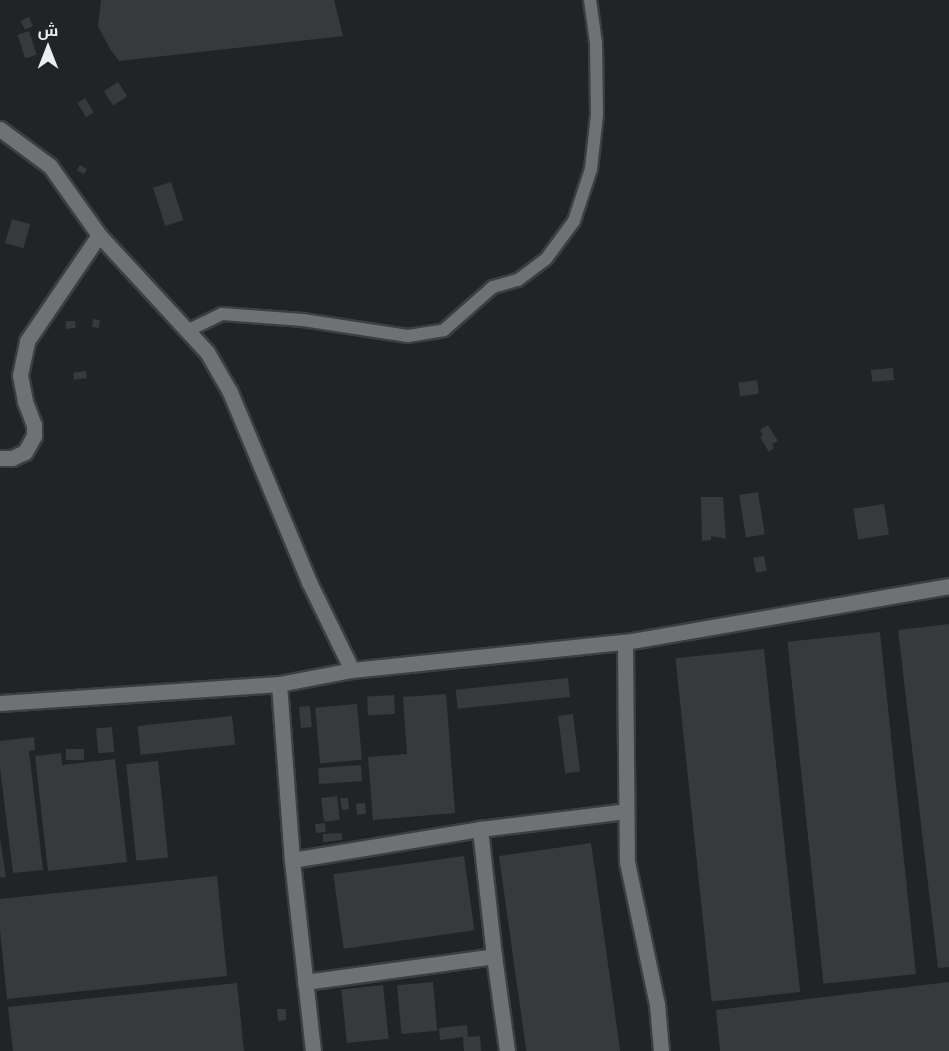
<!DOCTYPE html>
<html>
<head>
<meta charset="utf-8">
<style>
	body { margin:0 }
	#map { position:relative; width:949px; height:1051px; overflow:hidden; background:#222327; font-family:Mulish,Cairo,sans-serif }
	div>[style] { position:absolute }
	.building>* { inset:0; background:#37393d; transform-origin:0 0 }
	.roads { filter:drop-shadow(2px 0 #3c3e41) drop-shadow(-2px 0 #3c3e41) drop-shadow(0 2px #3c3e41) drop-shadow(0 -2px #3c3e41) }
	.lane>* { height:12px; margin:-6px; padding:0 6px; transform-origin:6px; border-radius:6px; background:#6f7175 }
	.street>* { height:15px; margin:-7.5px; padding:0 7.5px; transform-origin:7.5px; border-radius:7.5px; background:#6f7175 }
	span { translate:-50% -50%; white-space:nowrap; text-align:center; line-height:1.15; -webkit-text-stroke:6px #222327; paint-order:stroke }
	.north { position:absolute; left:18px; top:18px; width:60px; height:60px; -webkit-text-stroke:4px #222327; paint-order:stroke; rotate:0deg; font-size:16px; font-weight:700; line-height:24px; text-align:center; color:#ecedf0 }
	.north::after { content:''; display:block; margin:auto; width:21px; height:27px; background:#ecedf0; clip-path:polygon(50% 0,100% 100%,50% 72%,0 100%) }
</style>
</head>
<body>
<div id="map">
	<div class="building">
		<div style="clip-path:polygon(101px 0,334px 0,343px 36px,119px 61px,110px 49px,98px 26px)"></div>
		<div style="left:29px;top:17px;width:10px;height:9px;rotate:66deg"></div>
		<div style="left:29px;top:31px;width:25px;height:12px;rotate:72deg"></div>
		<div style="left:118px;top:82px;width:17px;height:17px;rotate:57deg"></div>
		<div style="left:85px;top:98px;width:17px;height:9px;rotate:59deg"></div>
		<div style="left:80px;top:165px;width:8px;height:6px;rotate:30deg"></div>
		<div style="left:171px;top:182px;width:40px;height:19px;rotate:72deg"></div>
		<div style="left:12px;top:219px;width:19px;height:25px;rotate:16deg"></div>
		<div style="left:93px;top:319px;width:7px;height:8px;rotate:8deg"></div>
		<div style="clip-path:polygon(66px 321px,75px 321px,76px 328px,66px 329px)"></div>
		<div style="left:893px;top:368px;width:12px;height:22px;rotate:85deg"></div>
		<div style="left:86px;top:371px;width:7px;height:13px;rotate:82deg"></div>
		<div style="left:757px;top:380px;width:14px;height:19px;rotate:82deg"></div>
		<div style="clip-path:polygon(768px 425px,778px 441px,772px 444px,774px 448px,769px 452px,760px 437px,763px 435px,760px 430px)"></div>
		<div style="left:758px;top:492px;width:43px;height:19px;rotate:81deg"></div>
		<div style="clip-path:polygon(701px 497px,723px 497px,726px 539px,711px 536px,711px 540px,702px 541px)"></div>
		<div style="left:884px;top:504px;width:31px;height:31px;rotate:81deg"></div>
		<div style="left:764px;top:556px;width:15px;height:11px;rotate:79deg"></div>
		<div style="clip-path:polygon(949px 624px,949px 967px,938px 968px,898px 630px)"></div>
		<div style="left:880px;top:632px;width:344px;height:93px;rotate:84deg"></div>
		<div style="left:764px;top:649px;width:345px;height:89px;rotate:84deg"></div>
		<div style="left:568px;top:678px;width:19px;height:113px;rotate:84deg"></div>
		<div style="clip-path:polygon(446px 694px,455px 813px,373px 820px,368px 757px,407px 754px,403px 697px)"></div>
		<div style="left:394px;top:695px;width:19px;height:27px;rotate:87deg"></div>
		<div style="left:357px;top:704px;width:56px;height:42px;rotate:85deg"></div>
		<div style="left:310px;top:706px;width:21px;height:11px;rotate:85deg"></div>
		<div style="left:573px;top:714px;width:58px;height:15px;rotate:83deg"></div>
		<div style="left:232px;top:716px;width:29px;height:95px;rotate:84deg"></div>
		<div style="left:112px;top:727px;width:25px;height:16px;rotate:85deg"></div>
		<div style="clip-path:polygon(34px 737px,35px 750px,29px 751px,43px 870px,13px 873px,0 768px,0 741px)"></div>
		<div style="left:84px;top:749px;width:11px;height:18px;rotate:90deg"></div>
		<div style="clip-path:polygon(61px 753px,62px 765px,115px 759px,127px 862px,48px 871px,35px 756px)"></div>
		<div style="left:158px;top:761px;width:97px;height:32px;rotate:84deg"></div>
		<div style="left:361px;top:765px;width:16px;height:43px;rotate:86deg"></div>
		<div style="left:337px;top:796px;width:24px;height:16px;rotate:83deg"></div>
		<div style="clip-path:polygon(340px 798px,348px 798px,349px 809px,342px 810px)"></div>
		<div style="left:365px;top:803px;width:11px;height:9px;rotate:85deg"></div>
		<div style="left:325px;top:823px;width:9px;height:10px;rotate:84deg"></div>
		<div style="clip-path:polygon(342px 833px,342px 840px,323px 842px,323px 834px)"></div>
		<div style="clip-path:polygon(0 839px,6px 877px,0 878px)"></div>
		<div style="left:591px;top:843px;width:210px;height:93px;rotate:82deg"></div>
		<div style="left:464px;top:856px;width:75px;height:132px;rotate:82deg"></div>
		<div style="clip-path:polygon(217px 876px,227px 976px,7px 999px,0 930px,0 899px)"></div>
		<div style="left:433px;top:982px;width:49px;height:36px;rotate:85deg"></div>
		<div style="clip-path:polygon(949px 982px,949px 1051px,720px 1051px,716px 1010px)"></div>
		<div style="clip-path:polygon(237px 983px,244px 1051px,13px 1051px,8px 1007px)"></div>
		<div style="left:383px;top:985px;width:54px;height:42px;rotate:84deg"></div>
		<div style="clip-path:polygon(277px 1009px,286px 1009px,286px 1020px,278px 1021px)"></div>
		<div style="clip-path:polygon(467px 1025px,468px 1037px,480px 1036px,481px 1051px,464px 1051px,463px 1037px,440px 1040px,439px 1028px)"></div>
	</div>
	<div class="roads">
		<div class="lane">
			<div style="left:187px;top:331px;width:39px;rotate:-26deg"></div>
			<div style="left:222px;top:314px;width:81px;rotate:4.2deg"></div>
			<div style="left:303px;top:320px;width:106px;rotate:8.7deg"></div>
			<div style="left:408px;top:336px;width:36px;rotate:-9deg"></div>
			<div style="left:444px;top:330px;width:65px;rotate:-41.3deg"></div>
			<div style="left:493px;top:287px;width:26px;rotate:-16deg"></div>
			<div style="left:518px;top:280px;width:35px;rotate:-37deg"></div>
			<div style="left:546px;top:259px;width:47px;rotate:-53.6deg"></div>
			<div style="left:574px;top:221px;width:55px;rotate:-71.9deg"></div>
			<div style="left:591px;top:169px;width:54px;rotate:-83.7deg"></div>
			<div style="left:597px;top:115px;width:72px;rotate:-90.8deg"></div>
			<div style="left:596px;top:43px;width:43px;rotate:-97.9deg"></div>
		</div>
		<div class="street">
			<div style="left:0;top:129px;width:62px;rotate:36.5deg"></div>
			<div style="left:50px;top:166px;width:85px;rotate:54.6deg"></div>
			<div style="left:99px;top:235px;width:159px;rotate:47.3deg"></div>
			<div style="left:207px;top:352px;width:46px;rotate:60.1deg"></div>
			<div style="left:230px;top:392px;width:206px;rotate:67.4deg"></div>
			<div style="left:309px;top:582px;width:98px;rotate:64deg"></div>
			<div style="left:0;top:458px;width:12px"></div>
			<div style="left:12px;top:458px;width:14px;rotate:-25deg"></div>
			<div style="left:25px;top:452px;width:18px;rotate:-61deg"></div>
			<div style="left:34px;top:436px;width:11px;rotate:-90deg"></div>
			<div style="left:34px;top:425px;width:26px;rotate:-111deg"></div>
			<div style="left:25px;top:401px;width:26px;rotate:-101deg"></div>
			<div style="left:20px;top:375px;width:35px;rotate:-78deg"></div>
			<div style="left:27px;top:341px;width:128px;rotate:-55.8deg"></div>
			<div style="left:625px;top:642px;width:220px;rotate:89.5deg"></div>
			<div style="left:627px;top:862px;width:145px;rotate:78.1deg"></div>
			<div style="left:657px;top:1004px;width:47px;rotate:85.1deg"></div>
			<div style="left:279px;top:684px;width:176px;rotate:85.8deg"></div>
			<div style="left:0;top:703px;width:280px;rotate:-3.9deg"></div>
			<div style="left:279px;top:684px;width:74px;rotate:-10.9deg"></div>
			<div style="left:352px;top:670px;width:274px;rotate:-5.9deg"></div>
			<div style="left:625px;top:642px;width:329px;rotate:-9.8deg"></div>
			<div style="left:494px;top:956px;width:96px;rotate:82.2deg"></div>
			<div style="left:305px;top:982px;width:191px;rotate:-7.8deg"></div>
			<div style="left:494px;top:956px;width:128px;rotate:-96.3deg"></div>
			<div style="left:313px;top:1051px;width:192px;rotate:-96.3deg"></div>
			<div style="left:292px;top:860px;width:191px;rotate:-9.4deg"></div>
			<div style="left:480px;top:829px;width:147px;rotate:-7deg"></div>
		</div>
	</div>
	<div class="north">ش</div>
</div>
</body>
</html>
